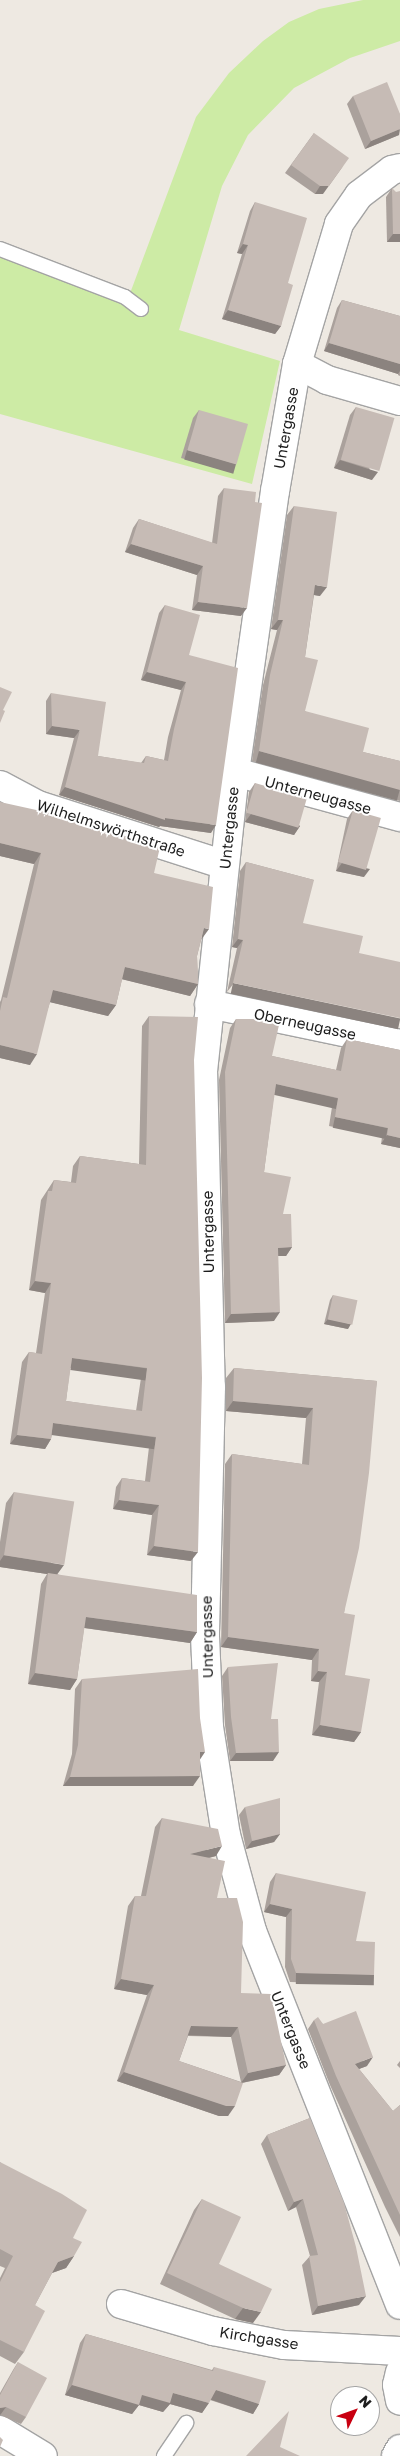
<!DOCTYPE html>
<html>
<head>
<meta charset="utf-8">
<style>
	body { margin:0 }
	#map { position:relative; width:400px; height:2456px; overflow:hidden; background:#eee9e2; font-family:"Golos Text",sans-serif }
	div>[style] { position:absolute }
	.grass>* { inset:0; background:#cdeba5 }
	.roads { filter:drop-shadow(1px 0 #a4a4a4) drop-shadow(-1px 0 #a4a4a4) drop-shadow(0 1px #a4a4a4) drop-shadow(0 -1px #a4a4a4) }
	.lane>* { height:14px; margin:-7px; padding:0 7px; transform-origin:7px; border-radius:7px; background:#fff }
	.street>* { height:28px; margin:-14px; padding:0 14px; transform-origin:14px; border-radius:14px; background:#fff }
	.wall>* { inset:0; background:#aaa19c }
	.shaded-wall>* { inset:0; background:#8b837f; transform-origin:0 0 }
	.building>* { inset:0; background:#c6bbb5; transform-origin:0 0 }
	span { translate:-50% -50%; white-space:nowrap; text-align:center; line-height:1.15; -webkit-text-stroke:4px #fff; paint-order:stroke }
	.street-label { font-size:15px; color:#1d1d1d }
	.north { position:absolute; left:330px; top:2386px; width:50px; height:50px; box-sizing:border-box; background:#fff; border:1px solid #a5a5a5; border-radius:50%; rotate:48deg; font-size:14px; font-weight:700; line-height:20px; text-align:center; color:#1d1d1d }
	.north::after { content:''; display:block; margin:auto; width:18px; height:22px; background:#c90011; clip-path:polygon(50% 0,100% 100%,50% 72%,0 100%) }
</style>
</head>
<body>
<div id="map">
	<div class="grass">
		<div style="clip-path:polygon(363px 0,400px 0,400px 41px,350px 58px,294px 88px,248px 135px,222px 186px,179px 330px,280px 361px,252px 484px,0 414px,0 256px,126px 304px,196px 117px,229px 73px,263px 41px,289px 22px,319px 9px)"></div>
	</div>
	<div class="roads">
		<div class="lane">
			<div style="left:0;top:249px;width:134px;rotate:21deg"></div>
			<div style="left:125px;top:297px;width:20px;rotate:37deg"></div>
			<div style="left:164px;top:2456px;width:40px;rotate:-56deg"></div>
		</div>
		<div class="street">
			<div style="left:400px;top:168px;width:8px;rotate:166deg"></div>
			<div style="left:392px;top:170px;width:41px;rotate:142.9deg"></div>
			<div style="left:359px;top:195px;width:35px;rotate:125deg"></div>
			<div style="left:339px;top:224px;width:146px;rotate:106.7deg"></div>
			<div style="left:297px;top:364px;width:129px;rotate:99.8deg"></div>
			<div style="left:275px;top:491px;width:284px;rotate:98.1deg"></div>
			<div style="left:235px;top:772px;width:299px;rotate:96.1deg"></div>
			<div style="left:203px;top:1069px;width:318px;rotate:88.6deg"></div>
			<div style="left:211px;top:1387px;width:249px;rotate:91.4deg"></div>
			<div style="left:205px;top:1636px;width:91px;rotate:87.5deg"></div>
			<div style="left:209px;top:1727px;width:109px;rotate:81.1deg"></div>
			<div style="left:226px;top:1835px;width:99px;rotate:74.8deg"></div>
			<div style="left:252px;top:1931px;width:402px;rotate:68.4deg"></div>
			<div style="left:297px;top:364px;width:34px;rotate:28deg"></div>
			<div style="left:327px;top:380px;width:76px;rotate:16deg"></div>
			<div style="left:235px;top:772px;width:171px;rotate:15.3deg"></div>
			<div style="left:0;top:785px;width:43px;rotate:27.8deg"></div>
			<div style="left:38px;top:805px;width:196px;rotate:17.8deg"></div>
			<div style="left:209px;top:1004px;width:195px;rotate:11.8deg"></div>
			<div style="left:121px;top:2304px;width:96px;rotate:16.4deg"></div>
			<div style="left:213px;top:2331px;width:72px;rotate:11.2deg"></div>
			<div style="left:284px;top:2345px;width:116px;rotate:3deg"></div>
			<div style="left:400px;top:2372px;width:13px;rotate:103deg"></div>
			<div style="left:397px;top:2385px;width:16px;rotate:79deg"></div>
			<div style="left:0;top:2430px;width:50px;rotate:31.2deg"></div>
			<div style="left:396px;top:2456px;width:8px;rotate:-60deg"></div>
		</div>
	</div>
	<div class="wall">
		<div style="clip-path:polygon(353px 96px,400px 114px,399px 135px,365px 149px,347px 104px)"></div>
		<div style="clip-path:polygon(314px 133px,323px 194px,315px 194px,285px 173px)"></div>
		<div style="clip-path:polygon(392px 188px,400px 242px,387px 242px,386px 197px)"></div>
		<div style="clip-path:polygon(255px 202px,288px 283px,281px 326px,275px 334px,222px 319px,242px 254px,237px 253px,250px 211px)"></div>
		<div style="clip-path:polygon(342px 300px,400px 316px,400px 376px,398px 375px,398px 374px,324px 351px,337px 308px)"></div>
		<div style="clip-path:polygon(356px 407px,372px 480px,334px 468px,350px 415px)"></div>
		<div style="clip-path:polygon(199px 410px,236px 464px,230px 472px,181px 458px,193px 418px)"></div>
		<div style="clip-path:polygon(224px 488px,241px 616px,192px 610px,197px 575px,125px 552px,133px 528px,139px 519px,212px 543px,218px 496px)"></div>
		<div style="clip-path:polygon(294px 506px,320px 596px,314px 595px,305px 657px,305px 711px,363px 752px,400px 761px,400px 801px,252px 761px,263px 685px,277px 630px,271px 629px,287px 515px)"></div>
		<div style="clip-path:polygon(165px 605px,189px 655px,211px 833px,160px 826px,159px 827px,59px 795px,74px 738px,46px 734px,46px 701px,51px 693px,98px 756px,141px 763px,146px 756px,164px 760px,168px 737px,181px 690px,141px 680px,159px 613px)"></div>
		<div style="clip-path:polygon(255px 783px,300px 826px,294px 835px,245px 822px,249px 792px)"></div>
		<div style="clip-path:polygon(0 802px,154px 873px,201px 940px,197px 956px,198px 984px,190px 996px,122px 979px,116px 1005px,108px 1016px,50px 1002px,30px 1065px,0 1058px,0 1002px,1px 1000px,34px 864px,0 856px)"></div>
		<div style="clip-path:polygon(353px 810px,364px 877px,336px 871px,347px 819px)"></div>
		<div style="clip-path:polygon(246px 862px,314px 880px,227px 992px,237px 948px,232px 947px,240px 871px)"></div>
		<div style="clip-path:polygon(evenodd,149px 1016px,194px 1060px,191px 1561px,147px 1555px,152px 1515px,113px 1509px,116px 1487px,122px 1478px,145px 1481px,149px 1447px,52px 1434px,51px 1439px,45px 1449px,10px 1444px,22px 1362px,29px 1352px,36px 1353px,45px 1293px,29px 1290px,41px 1200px,54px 1180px,71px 1182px,73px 1166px,80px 1156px,139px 1164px,142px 1026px,149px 1016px,70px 1368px,141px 1378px,136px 1411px,66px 1401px,70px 1368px)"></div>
		<div style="clip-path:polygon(236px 1019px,272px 1056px,336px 1070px,341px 1048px,347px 1039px,400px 1050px,400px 1148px,381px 1144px,382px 1137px,329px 1126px,332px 1107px,274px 1094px,264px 1172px,283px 1214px,292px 1247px,286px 1256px,278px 1256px,274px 1321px,225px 1323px,219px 1080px,230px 1028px)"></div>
		<div style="clip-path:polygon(333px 1295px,348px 1329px,324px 1324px,330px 1300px)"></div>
		<div style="clip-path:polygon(234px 1368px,377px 1381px,344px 1613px,345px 1675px,361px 1732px,354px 1742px,312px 1735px,319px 1682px,311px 1681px,312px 1660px,221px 1647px,225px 1464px,232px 1454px,302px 1464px,306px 1418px,226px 1411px,226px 1378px)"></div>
		<div style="clip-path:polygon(14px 1492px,57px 1574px,197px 1632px,190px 1643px,84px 1628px,77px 1679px,70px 1690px,28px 1684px,41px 1584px,47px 1574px,0 1567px,0 1542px,6px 1503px)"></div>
		<div style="clip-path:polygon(228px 1667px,271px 1719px,273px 1761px,230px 1761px,225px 1725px,222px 1676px)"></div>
		<div style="clip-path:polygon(82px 1679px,200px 1718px,200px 1760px,193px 1786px,63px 1786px,72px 1754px,75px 1689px)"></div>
		<div style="clip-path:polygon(245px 1807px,280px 1834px,274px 1842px,246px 1849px,239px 1815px)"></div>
		<div style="clip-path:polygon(evenodd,162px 1818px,216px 1856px,209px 1858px,217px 1898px,241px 1993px,286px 2065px,279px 2075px,242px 2083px,228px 2116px,219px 2116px,117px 2081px,147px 1995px,114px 1989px,128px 1906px,135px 1896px,141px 1896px,155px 1827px,162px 1818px,188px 2036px,231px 2037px,241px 2082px,179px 2061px,188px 2036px)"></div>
		<div style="clip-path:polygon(276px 1873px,356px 1941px,374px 1975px,368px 1984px,290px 1982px,285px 1967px,286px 1917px,264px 1912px,270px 1882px)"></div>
		<div style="clip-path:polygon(314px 2020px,323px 2024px,367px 2066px,359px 2069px,393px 2111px,400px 2105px,400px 2237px,385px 2207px,330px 2085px,308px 2029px)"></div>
		<div style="clip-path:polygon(400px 2061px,400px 2068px,397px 2065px)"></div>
		<div style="clip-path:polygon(310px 2118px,359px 2305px,312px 2315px,302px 2265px,310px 2256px,296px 2207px,288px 2211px,261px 2144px,267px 2135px)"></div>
		<div style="clip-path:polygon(0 2162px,73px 2238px,74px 2256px,66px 2268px,52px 2273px,35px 2305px,24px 2352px,15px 2364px,0 2356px,0 2278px,5px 2268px,0 2266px)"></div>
		<div style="clip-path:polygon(202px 2199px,219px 2264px,253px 2323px,235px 2319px,160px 2284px,194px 2210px)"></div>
		<div style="clip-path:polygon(86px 2334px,212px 2370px,214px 2367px,259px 2404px,253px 2414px,210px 2400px,202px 2413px,170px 2404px,163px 2412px,139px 2405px,132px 2414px,65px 2395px,80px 2343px)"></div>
		<div style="clip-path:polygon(18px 2362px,26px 2417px,21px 2424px,0 2415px,0 2393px,13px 2370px)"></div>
	</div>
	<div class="shaded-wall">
		<div style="clip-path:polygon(400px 129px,399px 135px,365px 149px,371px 141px)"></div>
		<div style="clip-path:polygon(343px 166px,323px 194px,315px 194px,320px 186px)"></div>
		<div style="clip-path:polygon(393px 234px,400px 234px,400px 242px,387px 242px)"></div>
		<div style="clip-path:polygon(243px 244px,248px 245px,242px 254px,237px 253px)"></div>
		<div style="clip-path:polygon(228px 310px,281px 326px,275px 334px,222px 319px)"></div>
		<div style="clip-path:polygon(329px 343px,400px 364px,400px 371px,398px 374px,324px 351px)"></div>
		<div style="left:187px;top:450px;width:51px;height:10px;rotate:16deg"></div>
		<div style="clip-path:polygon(340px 460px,378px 472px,372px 480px,334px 468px)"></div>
		<div style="clip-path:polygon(131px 544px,203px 566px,197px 575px,125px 552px)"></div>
		<div style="clip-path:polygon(315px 585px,327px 587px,320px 596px,308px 594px)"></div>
		<div style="clip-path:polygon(198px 602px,247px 608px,241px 616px,192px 610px)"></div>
		<div style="clip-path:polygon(278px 620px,283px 620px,277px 630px,271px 629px)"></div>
		<div style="clip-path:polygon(147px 672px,186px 682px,181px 690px,141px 680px)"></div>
		<div style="clip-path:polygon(52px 726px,80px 730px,74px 738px,46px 734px)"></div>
		<div style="left:259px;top:751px;width:146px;height:12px;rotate:15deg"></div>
		<div style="clip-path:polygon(65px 787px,165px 818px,216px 825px,211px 833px,160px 826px,159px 827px,59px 795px)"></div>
		<div style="clip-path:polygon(251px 814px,300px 826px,294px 835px,245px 822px)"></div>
		<div style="clip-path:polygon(0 843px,41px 853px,34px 864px,0 856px)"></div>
		<div style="clip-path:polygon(342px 863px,370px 869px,364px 877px,336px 871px)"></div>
		<div style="clip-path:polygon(204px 928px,209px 929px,201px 940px)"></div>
		<div style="clip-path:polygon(238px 939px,243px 940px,237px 948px,232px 947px)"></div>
		<div style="clip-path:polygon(125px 967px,198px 984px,190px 996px,117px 978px)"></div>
		<div style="left:233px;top:983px;width:171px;height:11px;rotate:12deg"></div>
		<div style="clip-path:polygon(53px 990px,116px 1005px,108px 1016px,45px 1001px)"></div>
		<div style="clip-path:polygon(0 1045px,37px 1054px,30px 1065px,0 1058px)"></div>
		<div style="left:276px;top:1084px;width:64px;height:11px;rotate:13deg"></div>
		<div style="left:335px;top:1117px;width:54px;height:11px;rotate:12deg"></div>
		<div style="clip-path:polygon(387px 1135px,400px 1138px,400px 1148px,381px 1144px)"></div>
		<div style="clip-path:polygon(292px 1247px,286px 1256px,272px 1256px,278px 1248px)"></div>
		<div style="clip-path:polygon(35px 1281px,51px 1283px,45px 1293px,29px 1290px)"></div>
		<div style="clip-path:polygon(280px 1312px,274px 1321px,225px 1323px,231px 1314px)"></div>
		<div style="clip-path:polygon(328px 1319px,351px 1324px,348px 1329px,324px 1324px)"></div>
		<div style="left:72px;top:1358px;width:76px;height:12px;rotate:8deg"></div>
		<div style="clip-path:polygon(233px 1401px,313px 1408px,306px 1418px,226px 1411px)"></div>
		<div style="left:53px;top:1423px;width:104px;height:12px;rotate:8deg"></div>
		<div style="clip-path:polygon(17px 1435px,51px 1439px,45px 1449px,10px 1444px)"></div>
		<div style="clip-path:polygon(119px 1500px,159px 1505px,152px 1515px,113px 1509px)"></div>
		<div style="clip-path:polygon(154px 1546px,198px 1552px,191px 1561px,147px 1555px)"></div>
		<div style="clip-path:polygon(4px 1555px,64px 1565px,56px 1576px,48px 1573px,47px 1574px,0 1567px,0 1561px)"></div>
		<div style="clip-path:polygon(86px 1617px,197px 1632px,190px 1643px,78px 1627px)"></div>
		<div style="clip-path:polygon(228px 1637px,319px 1649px,312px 1660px,221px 1647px)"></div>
		<div style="clip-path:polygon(318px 1671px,327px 1672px,319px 1682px,311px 1681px)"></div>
		<div style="clip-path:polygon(35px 1673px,77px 1679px,70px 1690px,28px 1684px)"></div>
		<div style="clip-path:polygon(320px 1725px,361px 1732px,354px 1742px,312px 1735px)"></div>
		<div style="clip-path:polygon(200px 1752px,205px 1752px,199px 1761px)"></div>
		<div style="clip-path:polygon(279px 1752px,273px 1761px,230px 1761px,236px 1753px)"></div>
		<div style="clip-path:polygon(200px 1776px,193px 1786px,63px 1786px,70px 1777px)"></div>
		<div style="clip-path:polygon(280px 1834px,274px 1842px,246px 1849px,252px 1841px)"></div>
		<div style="clip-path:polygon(222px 1846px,216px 1856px,183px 1864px,190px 1854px)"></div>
		<div style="clip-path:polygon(270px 1904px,292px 1909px,286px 1917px,264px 1912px)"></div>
		<div style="left:296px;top:1973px;width:78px;height:11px;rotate:1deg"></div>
		<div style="clip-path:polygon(121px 1979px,154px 1985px,147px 1995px,114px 1989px)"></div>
		<div style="clip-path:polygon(191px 2026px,238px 2027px,231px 2037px,184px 2035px)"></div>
		<div style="clip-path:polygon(373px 2057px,367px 2066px,348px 2073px,355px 2064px)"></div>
		<div style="clip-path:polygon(286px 2065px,279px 2075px,241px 2083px,248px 2073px)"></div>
		<div style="clip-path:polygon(124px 2072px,235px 2106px,228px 2116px,219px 2116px,117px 2081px)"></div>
		<div style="clip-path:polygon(303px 2199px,296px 2207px,288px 2211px,294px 2202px)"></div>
		<div style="clip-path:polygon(74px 2256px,66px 2268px,49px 2274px,58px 2262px)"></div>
		<div style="clip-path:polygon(366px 2296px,359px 2305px,312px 2315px,318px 2306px)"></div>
		<div style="clip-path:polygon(243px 2308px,261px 2312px,253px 2323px,235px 2319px)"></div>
		<div style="clip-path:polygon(72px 2385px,142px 2395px,173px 2393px,209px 2403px,202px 2413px,170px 2404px,163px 2412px,139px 2405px,132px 2414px,65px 2395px)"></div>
		<div style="clip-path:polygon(216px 2390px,259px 2404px,253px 2414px,209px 2399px)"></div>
		<div style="clip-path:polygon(6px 2407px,1px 2414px,0 2415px,0 2408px)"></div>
	</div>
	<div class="building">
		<div style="clip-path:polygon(387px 82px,400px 114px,400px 129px,371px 141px,353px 96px)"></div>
		<div style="clip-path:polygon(314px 133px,349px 158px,329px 186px,320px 186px,291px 165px)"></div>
		<div style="clip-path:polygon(392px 188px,396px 192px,400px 191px,400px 234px,393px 234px)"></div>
		<div style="clip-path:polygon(255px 202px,307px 218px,288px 283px,293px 285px,281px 326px,228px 310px,248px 245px,243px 244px)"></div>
		<div style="clip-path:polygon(342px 300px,400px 316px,400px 364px,329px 343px)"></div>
		<div style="left:356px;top:407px;width:40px;height:55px;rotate:16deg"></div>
		<div style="left:199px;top:410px;width:51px;height:42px;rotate:16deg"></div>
		<div style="clip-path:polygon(224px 488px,256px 492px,255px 502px,262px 503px,247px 608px,198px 602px,203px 566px,131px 544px,139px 519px,217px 544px)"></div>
		<div style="clip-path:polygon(294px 506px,337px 512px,327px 587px,315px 585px,305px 657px,318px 660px,305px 711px,369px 728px,363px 752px,400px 761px,400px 790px,259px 751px,270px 675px,283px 620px,278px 620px)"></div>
		<div style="clip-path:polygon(165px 605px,200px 615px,189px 655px,238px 668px,216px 825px,165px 818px,165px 820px,65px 787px,80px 730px,52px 726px,51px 693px,106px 702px,98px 756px,144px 763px,146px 756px,168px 761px,174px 729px,186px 682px,147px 672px)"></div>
		<div style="clip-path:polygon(0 687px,12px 692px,3px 710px,5px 711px,0 723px)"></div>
		<div style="left:255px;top:783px;width:54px;height:31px;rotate:16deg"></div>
		<div style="clip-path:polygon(0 802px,59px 815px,160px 847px,154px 873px,213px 887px,209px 929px,204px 928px,197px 956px,198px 984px,125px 967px,116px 1005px,53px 990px,37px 1054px,0 1045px,0 1011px,3px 997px,7px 998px,41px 853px,0 843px)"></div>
		<div style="left:353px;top:810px;width:29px;height:54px;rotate:16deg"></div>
		<div style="clip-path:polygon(246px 862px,314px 880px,303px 923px,363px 936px,359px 953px,400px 962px,400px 1018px,233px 983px,243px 940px,238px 939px)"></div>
		<div style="clip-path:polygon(evenodd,149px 1016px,198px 1017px,194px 1060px,202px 1378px,198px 1552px,154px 1546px,159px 1505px,119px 1500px,122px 1478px,150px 1482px,156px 1437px,53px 1423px,51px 1439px,17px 1435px,29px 1352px,42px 1354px,51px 1283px,35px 1281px,48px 1191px,52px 1191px,54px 1180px,76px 1183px,80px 1156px,146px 1165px,149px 1016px,72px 1358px,147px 1368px,142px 1411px,66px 1401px,72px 1358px)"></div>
		<div style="clip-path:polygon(236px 1019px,253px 1019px,279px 1025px,272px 1056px,341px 1071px,347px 1039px,400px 1050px,400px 1138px,387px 1135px,388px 1128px,335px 1117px,338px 1098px,276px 1084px,264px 1172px,291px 1177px,283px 1214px,291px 1214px,292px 1247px,278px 1248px,280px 1312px,231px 1314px,225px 1072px)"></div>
		<div style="left:333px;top:1295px;width:25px;height:25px;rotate:12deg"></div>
		<div style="clip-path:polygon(234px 1368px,377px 1381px,369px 1473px,359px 1548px,344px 1613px,355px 1615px,345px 1675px,370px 1679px,361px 1732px,320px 1725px,327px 1672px,318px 1671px,319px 1649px,228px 1637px,232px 1454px,309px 1465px,313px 1408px,233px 1401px)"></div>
		<div style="left:14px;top:1492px;width:61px;height:64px;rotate:9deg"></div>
		<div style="clip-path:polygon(48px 1573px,197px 1595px,197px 1632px,86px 1617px,77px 1679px,35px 1673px)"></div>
		<div style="clip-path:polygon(278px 1663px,271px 1719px,278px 1719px,279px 1752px,236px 1753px,231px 1717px,228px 1667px)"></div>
		<div style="clip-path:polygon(198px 1669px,200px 1718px,205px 1752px,200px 1752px,200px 1776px,70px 1777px,78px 1745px,82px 1679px)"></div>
		<div style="clip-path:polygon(280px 1798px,280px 1834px,252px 1841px,245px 1807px)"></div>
		<div style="clip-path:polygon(162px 1818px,218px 1829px,222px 1846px,190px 1854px,225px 1861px,217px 1898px,237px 1898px,243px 1922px,241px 1993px,271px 1994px,286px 2065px,248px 2073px,238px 2027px,191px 2026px,179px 2061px,243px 2083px,235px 2106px,226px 2106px,124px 2072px,154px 1985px,121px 1979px,135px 1896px,146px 1896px)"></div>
		<div style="clip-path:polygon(276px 1873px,366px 1892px,356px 1941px,375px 1942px,374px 1975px,296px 1973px,291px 1959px,292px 1909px,270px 1904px)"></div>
		<div style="clip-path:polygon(356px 2011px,373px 2057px,355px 2064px,393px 2111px,400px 2105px,400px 2215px,336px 2076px,314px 2020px,318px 2017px,323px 2024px)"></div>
		<div style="clip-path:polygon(310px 2118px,344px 2203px,356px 2247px,366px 2296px,318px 2306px,309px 2256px,318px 2255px,303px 2199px,294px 2202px,267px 2135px)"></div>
		<div style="clip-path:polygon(0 2162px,62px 2194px,87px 2210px,73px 2238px,82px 2242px,74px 2256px,58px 2262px,35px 2305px,45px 2311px,24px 2352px,0 2340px,0 2282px,13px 2256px,0 2249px)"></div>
		<div style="clip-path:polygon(202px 2199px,241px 2217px,219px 2264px,272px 2289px,261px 2312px,243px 2308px,167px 2273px)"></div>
		<div style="clip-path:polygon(86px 2334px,213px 2371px,214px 2367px,266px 2381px,259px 2404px,216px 2390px,209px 2403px,173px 2393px,170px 2403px,142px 2395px,139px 2405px,72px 2385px)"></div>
		<div style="clip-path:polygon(18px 2362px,47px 2378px,26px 2417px,6px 2407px,0 2408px,0 2395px)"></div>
		<div style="clip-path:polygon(289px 2411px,280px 2447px,300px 2456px,246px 2456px)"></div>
		<div style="clip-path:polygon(0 2437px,3px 2440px,0 2447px)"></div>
	</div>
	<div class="street-label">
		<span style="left:286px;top:428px;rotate:-80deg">Untergasse</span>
		<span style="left:318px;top:795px;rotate:15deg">Unterneugasse</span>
		<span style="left:111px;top:828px;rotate:18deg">Wilhelmswörthstraße</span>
		<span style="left:229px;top:828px;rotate:-84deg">Untergasse</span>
		<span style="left:305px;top:1024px;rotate:12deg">Oberneugasse</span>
		<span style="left:208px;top:1232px;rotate:-91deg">Untergasse</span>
		<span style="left:207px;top:1637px;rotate:-91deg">Untergasse</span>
		<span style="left:291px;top:2030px;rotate:68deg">Untergasse</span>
		<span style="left:259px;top:2338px;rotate:9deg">Kirchgasse</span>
	</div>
	<div class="north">N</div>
</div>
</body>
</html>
